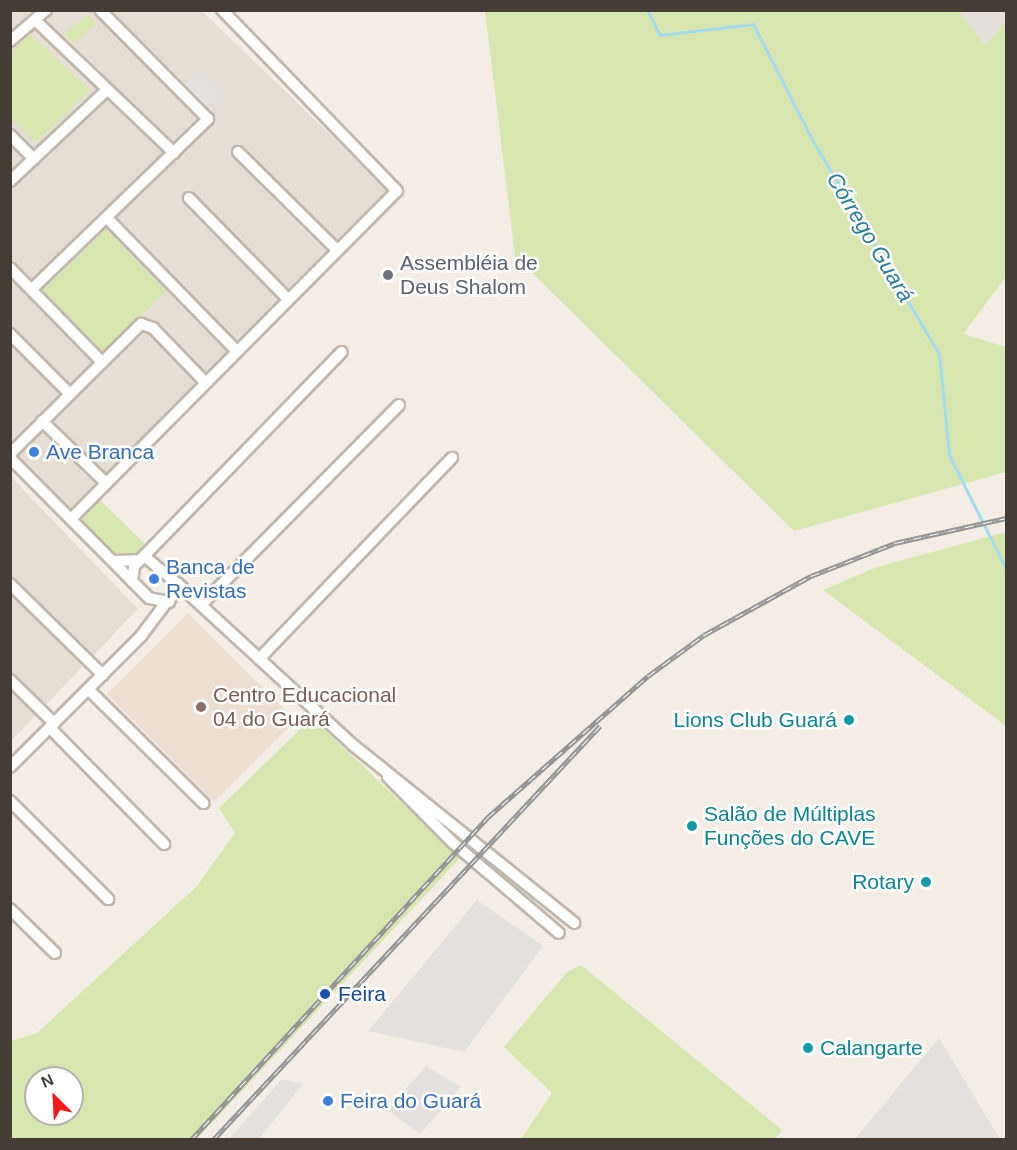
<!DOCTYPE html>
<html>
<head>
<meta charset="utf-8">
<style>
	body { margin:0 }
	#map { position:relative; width:1017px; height:1150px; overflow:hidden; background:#f3ede6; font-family:Arial,sans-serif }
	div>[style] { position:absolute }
	.residential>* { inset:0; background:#e6ded4 }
	.industrial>* { inset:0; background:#e5dfdb }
	.education>* { inset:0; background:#ecdfd0; transform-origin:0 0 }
	.green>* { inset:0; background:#d7e6af; transform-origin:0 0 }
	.parking>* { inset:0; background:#e3e0de; transform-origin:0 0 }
	.stream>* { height:3px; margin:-1.5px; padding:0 1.5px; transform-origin:1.5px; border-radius:1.5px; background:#a3dcef }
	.roads { filter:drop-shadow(2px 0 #c1b6ab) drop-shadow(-2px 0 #c1b6ab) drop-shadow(0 2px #c1b6ab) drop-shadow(0 -2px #c1b6ab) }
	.street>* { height:10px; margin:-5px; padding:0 5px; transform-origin:5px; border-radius:5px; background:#fff }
	.rail>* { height:5px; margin-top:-2.5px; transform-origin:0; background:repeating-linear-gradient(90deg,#fff 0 9px,#959595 0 18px); box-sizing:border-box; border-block:2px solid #959595 }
	.dots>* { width:16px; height:16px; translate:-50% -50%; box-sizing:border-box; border:3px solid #fff; border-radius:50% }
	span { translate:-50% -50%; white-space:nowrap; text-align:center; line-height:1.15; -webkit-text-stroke:5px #fff; paint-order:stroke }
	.worship-label { font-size:21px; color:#5b616d }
	.left { translate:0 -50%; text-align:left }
	.shop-label { font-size:21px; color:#366cbe }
	.education-label { font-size:21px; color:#785e54 }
	.culture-label { font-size:21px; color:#0d838f }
	.right { translate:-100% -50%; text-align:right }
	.transit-label { font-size:21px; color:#164399 }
	.water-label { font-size:22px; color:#2b7b97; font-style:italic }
	.frame { position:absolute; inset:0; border:12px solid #453c35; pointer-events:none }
	.north { position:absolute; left:24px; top:1066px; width:60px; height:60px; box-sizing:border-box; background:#fff; border:2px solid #b5b1ae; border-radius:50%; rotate:336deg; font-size:16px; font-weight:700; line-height:24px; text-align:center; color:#453c35 }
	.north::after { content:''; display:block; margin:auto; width:21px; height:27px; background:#f6191c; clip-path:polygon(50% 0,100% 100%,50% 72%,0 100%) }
</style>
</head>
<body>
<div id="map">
	<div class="residential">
		<div style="clip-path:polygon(10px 11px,202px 11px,387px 189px,70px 510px,11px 450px)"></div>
		<div style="clip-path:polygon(11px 477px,138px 609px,11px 741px)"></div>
	</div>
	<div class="industrial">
		<div style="clip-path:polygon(959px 11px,1006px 11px,1006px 20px,985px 47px)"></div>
	</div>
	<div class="education">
		<div style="left:188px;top:613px;width:152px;height:115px;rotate:45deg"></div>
	</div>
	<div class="green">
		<div style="clip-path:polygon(485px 11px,959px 11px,985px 46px,1006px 20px,1006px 277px,963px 334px,1006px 347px,1006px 472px,794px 531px,515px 256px)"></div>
		<div style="left:87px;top:14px;width:13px;height:30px;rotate:48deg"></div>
		<div style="clip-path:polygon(30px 34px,90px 90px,36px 143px,11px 119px,11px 52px)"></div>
		<div style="left:106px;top:229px;width:87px;height:88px;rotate:46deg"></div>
		<div style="clip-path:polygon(96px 496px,145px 544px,137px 553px,110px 554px,74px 517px)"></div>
		<div style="clip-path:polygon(1006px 532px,1006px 726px,823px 590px,877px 567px)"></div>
		<div style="clip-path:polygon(evenodd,312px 718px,460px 858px,197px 1139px,11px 1139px,11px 1041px,37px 1033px,197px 886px,235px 833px,219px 808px,312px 718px,36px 1078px,72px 1078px,72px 1114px,36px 1114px,36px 1078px)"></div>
		<div style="clip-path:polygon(581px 965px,782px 1130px,775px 1139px,521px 1139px,552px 1093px,504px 1047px,567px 972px)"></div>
	</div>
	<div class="parking">
		<div style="left:200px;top:68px;width:38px;height:24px;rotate:45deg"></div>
		<div style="clip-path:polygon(477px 900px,543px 946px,464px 1052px,368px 1031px)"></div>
		<div style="clip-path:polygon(939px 1038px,1000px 1139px,855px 1139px)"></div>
		<div style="clip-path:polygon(426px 1066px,461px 1087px,420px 1134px,387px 1110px)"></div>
		<div style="clip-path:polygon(282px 1079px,303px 1084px,259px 1139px,229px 1139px)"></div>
	</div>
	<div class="stream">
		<div style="left:647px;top:10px;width:28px;rotate:63deg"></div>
		<div style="left:660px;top:35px;width:94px;rotate:-6.7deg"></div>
		<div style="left:753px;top:24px;width:131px;rotate:62.9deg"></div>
		<div style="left:813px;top:141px;width:247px;rotate:59.4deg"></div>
		<div style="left:939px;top:354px;width:101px;rotate:84.3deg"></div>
		<div style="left:949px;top:455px;width:127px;rotate:63.4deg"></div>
	</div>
	<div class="roads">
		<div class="street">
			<div style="left:36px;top:21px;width:191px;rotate:43.7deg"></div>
			<div style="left:10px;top:41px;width:48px;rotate:-40.7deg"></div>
			<div style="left:10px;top:135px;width:34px;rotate:45deg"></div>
			<div style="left:238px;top:152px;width:138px;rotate:44.7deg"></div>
			<div style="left:10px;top:181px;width:133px;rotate:-43.2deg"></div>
			<div style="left:189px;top:198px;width:140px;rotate:45.6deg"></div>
			<div style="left:107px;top:218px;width:185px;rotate:45.7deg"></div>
			<div style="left:10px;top:268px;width:130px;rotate:45.6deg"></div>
			<div style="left:32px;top:289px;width:245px;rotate:-44deg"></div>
			<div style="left:208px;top:119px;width:153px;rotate:-134.7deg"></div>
			<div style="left:10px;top:334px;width:83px;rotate:45deg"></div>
			<div style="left:42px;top:421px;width:89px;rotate:44.1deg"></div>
			<div style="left:10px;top:454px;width:185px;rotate:-44.8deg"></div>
			<div style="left:141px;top:324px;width:13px;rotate:18deg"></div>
			<div style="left:153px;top:328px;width:76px;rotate:46.1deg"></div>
			<div style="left:10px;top:458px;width:173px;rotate:45.2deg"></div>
			<div style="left:71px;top:519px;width:462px;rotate:-45.2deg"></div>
			<div style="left:397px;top:191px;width:252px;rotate:-134deg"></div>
			<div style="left:144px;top:556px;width:284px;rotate:-45.9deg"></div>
			<div style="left:144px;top:556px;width:44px;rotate:39.5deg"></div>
			<div style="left:178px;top:584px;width:20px;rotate:117deg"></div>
			<div style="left:169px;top:602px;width:20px;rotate:-169deg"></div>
			<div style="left:149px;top:598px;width:24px;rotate:-135deg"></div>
			<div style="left:132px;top:581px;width:15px;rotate:-82deg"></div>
			<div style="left:134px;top:566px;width:14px;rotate:-45deg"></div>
			<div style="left:113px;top:561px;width:25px;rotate:-2deg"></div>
			<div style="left:10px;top:584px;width:130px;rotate:44.4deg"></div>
			<div style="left:178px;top:584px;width:238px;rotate:42.6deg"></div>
			<div style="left:353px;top:745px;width:284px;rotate:38.8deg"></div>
			<div style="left:202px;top:604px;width:280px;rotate:-45.3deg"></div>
			<div style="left:259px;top:659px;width:279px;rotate:-46.2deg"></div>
			<div style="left:10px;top:680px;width:62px;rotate:44.3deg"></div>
			<div style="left:89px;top:690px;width:161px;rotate:44.7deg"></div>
			<div style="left:50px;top:728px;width:163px;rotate:45.5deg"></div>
			<div style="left:10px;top:767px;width:185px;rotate:-45deg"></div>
			<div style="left:141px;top:636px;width:40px;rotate:-53deg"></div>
			<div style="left:388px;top:777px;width:91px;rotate:45.4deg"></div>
			<div style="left:452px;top:842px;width:140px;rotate:40.4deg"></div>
			<div style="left:10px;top:801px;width:139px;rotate:45deg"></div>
			<div style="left:10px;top:909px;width:63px;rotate:44.4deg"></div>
		</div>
	</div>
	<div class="rail">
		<div style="left:191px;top:1140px;width:439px;rotate:-47.4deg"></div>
		<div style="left:488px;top:817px;width:213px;rotate:-41.4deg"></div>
		<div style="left:648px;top:676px;width:69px;rotate:-36.2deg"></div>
		<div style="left:704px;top:635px;width:122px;rotate:-28.9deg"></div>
		<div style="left:811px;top:576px;width:90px;rotate:-21.4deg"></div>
		<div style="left:895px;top:543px;width:114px;rotate:-12.7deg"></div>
		<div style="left:213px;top:1140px;width:567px;rotate:-46.93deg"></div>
	</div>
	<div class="dots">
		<div style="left:388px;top:275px;background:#6b7280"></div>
		<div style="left:34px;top:452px;background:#3f7fe0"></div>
		<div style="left:154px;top:579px;background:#3f7fe0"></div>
		<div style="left:201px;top:707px;background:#8d6e63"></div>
		<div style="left:849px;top:720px;background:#0f9aa8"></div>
		<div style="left:692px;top:826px;background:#0f9aa8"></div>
		<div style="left:926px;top:882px;background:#0f9aa8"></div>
		<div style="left:325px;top:994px;background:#1a4fb4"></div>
		<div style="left:808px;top:1048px;background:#0f9aa8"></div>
		<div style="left:328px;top:1101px;background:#3f7fe0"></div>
	</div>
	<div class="worship-label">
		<span class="left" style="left:400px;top:275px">Assembléia de<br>Deus Shalom</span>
	</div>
	<div class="shop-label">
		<span class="left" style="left:46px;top:452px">Ave Branca</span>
		<span class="left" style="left:166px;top:579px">Banca de<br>Revistas</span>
		<span class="left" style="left:340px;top:1101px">Feira do Guará</span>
	</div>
	<div class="education-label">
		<span class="left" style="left:213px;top:707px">Centro Educacional<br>04 do Guará</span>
	</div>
	<div class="culture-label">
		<span class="right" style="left:837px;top:720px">Lions Club Guará</span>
		<span class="left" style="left:704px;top:826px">Salão de Múltiplas<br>Funções do CAVE</span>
		<span class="right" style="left:914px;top:882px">Rotary</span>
		<span class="left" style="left:820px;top:1048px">Calangarte</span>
	</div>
	<div class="transit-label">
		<span class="left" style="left:338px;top:994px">Feira</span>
	</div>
	<div class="water-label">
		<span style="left:870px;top:237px;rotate:59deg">Córrego Guará</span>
	</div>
	<div class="frame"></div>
	<div class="north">N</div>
</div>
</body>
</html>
